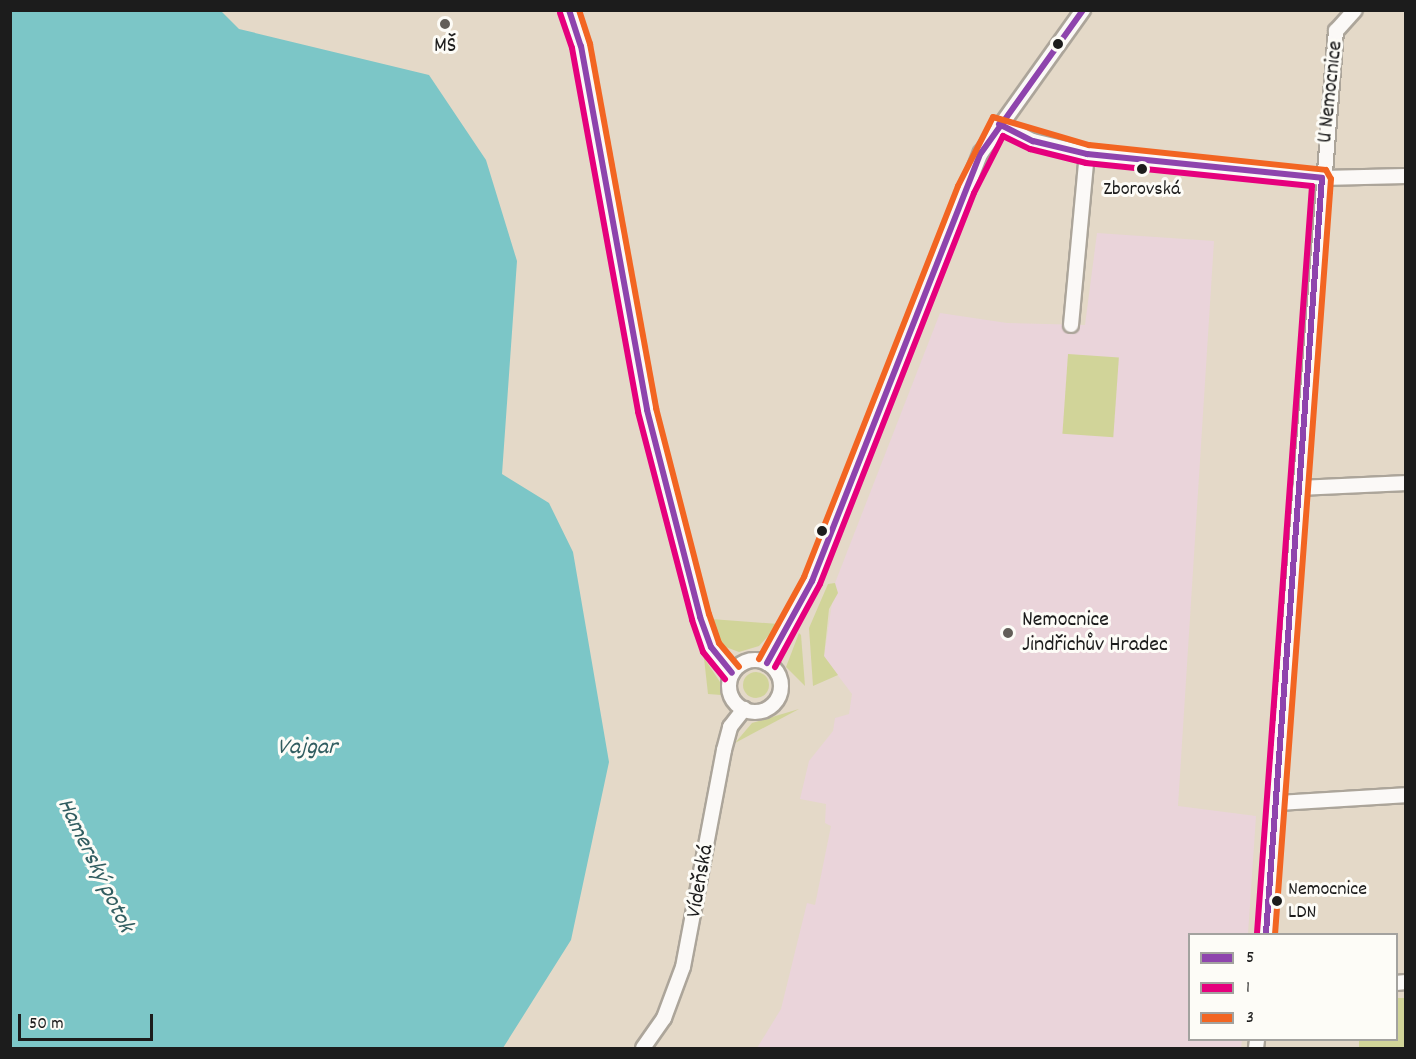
<!DOCTYPE html>
<html>
<head>
<meta charset="utf-8">
<style>
	body { margin:0 }
	#map { position:relative; width:1416px; height:1059px; overflow:hidden; background:#e4d9c8; font-family:Dekko,sans-serif }
	div>[style] { position:absolute }
	.built>* { inset:0; background:#ead4da }
	.green>* { inset:0; background:#d1d499; transform-origin:0 0 }
	.round { border-radius:50% }
	.water>* { inset:0; background:#7cc6c7 }
	.roads { filter:drop-shadow(2px 0 #aca59a) drop-shadow(-2px 0 #aca59a) drop-shadow(0 2px #aca59a) drop-shadow(0 -2px #aca59a) }
	.street>* { height:14px; margin:-7px; padding:0 7px; transform-origin:7px; border-radius:7px; background:#fbf9f7 }
	.street>.ring { margin:-7px; padding:0; box-sizing:content-box; background:none; border:14px solid #fbf9f7; border-radius:50% }
	.bus-1>* { height:6px; margin:-3px; padding:0 3px; transform-origin:3px; border-radius:3px; background:#8e44ad }
	.bus-2>* { height:6px; margin:-3px; padding:0 3px; transform-origin:3px; border-radius:3px; background:#e5007d }
	.bus-3>* { height:6px; margin:-3px; padding:0 3px; transform-origin:3px; border-radius:3px; background:#f26522 }
	.dots>* { width:16px; height:16px; translate:-50% -50%; box-sizing:border-box; border:3px solid #fdfcf7; border-radius:50% }
	span { translate:-50% -50%; white-space:nowrap; text-align:center; line-height:1.15; -webkit-text-stroke:6px #fdfcf7; paint-order:stroke }
	.bus-label { font-size:20px; color:#1c1c1c }
	.left { translate:0 -50%; text-align:left }
	.poi-label { font-size:22px; color:#1c1c1c }
	.street-label { font-size:22px; color:#1c1c1c }
	.water-label { font-size:24px; color:#315d60; font-style:italic }
	.frame { position:absolute; inset:0; border:12px solid #1c1c1c; pointer-events:none }
	.legend { position:absolute; left:1188px; top:933px; width:210px; height:108px; box-sizing:border-box; background:#fdfcf7; border:2px solid #a3a29f; margin:0; padding:8px 10px; list-style:none; font-size:18px; color:#1c1c1c }
	.legend li { display:flex; align-items:center; gap:12px; height:30px }
	.legend b { width:30px; border:2px solid #a3a29f }
	.scale { position:absolute; left:18px; top:1014px; width:135px; height:27px; box-sizing:border-box; border:3px solid #1c1c1c; border-top:0; padding-left:8px; font-size:18px; line-height:21px; white-space:nowrap; color:#1c1c1c; -webkit-text-stroke:4px #fdfcf7; paint-order:stroke }
</style>
</head>
<body>
<div id="map">
	<div class="built">
		<div style="clip-path:polygon(1097px 233px,1214px 241px,1178px 806px,1256px 816px,1248px 934px,1190px 934px,1190px 1040px,1242px 1040px,1241px 1048px,757px 1048px,781px 1009px,807px 903px,815px 905px,831px 826px,825px 823px,826px 804px,800px 799px,809px 761px,833px 731px,835px 718px,849px 714px,852px 694px,824px 657px,835px 583px,940px 313px,1007px 323px,1085px 325px)"></div>
	</div>
	<div class="green">
		<div style="left:1068px;top:354px;width:51px;height:80px;rotate:4deg"></div>
		<div style="clip-path:polygon(835px 583px,838px 593px,829px 609px,824px 656px,838px 675px,813px 686px,809px 628px,828px 584px)"></div>
		<div style="clip-path:polygon(711px 619px,779px 624px,759px 646px,739px 652px,723px 646px)"></div>
		<div style="clip-path:polygon(799px 633px,801px 635px,805px 686px,786px 667px)"></div>
		<div style="clip-path:polygon(704px 658px,720px 682px,721px 695px,708px 694px)"></div>
		<div class="round" style="left:743px;top:672px;width:26px;height:26px"></div>
		<div style="clip-path:polygon(799px 709px,735px 743px,752px 723px)"></div>
		<div style="clip-path:polygon(1397px 998px,1405px 998px,1405px 1048px,1359px 1048px,1359px 1040px,1396px 1040px)"></div>
	</div>
	<div class="water">
		<div style="clip-path:polygon(10px 11px,221px 11px,239px 29px,429px 75px,486px 160px,517px 261px,502px 474px,549px 503px,573px 552px,609px 762px,571px 940px,503px 1048px,11px 1048px)"></div>
	</div>
	<div class="roads">
		<div class="street">
			<div style="left:569px;top:10px;width:38px;rotate:72deg"></div>
			<div style="left:581px;top:46px;width:370px;rotate:79.7deg"></div>
			<div style="left:647px;top:410px;width:214px;rotate:75.6deg"></div>
			<div style="left:700px;top:617px;width:32px;rotate:70deg"></div>
			<div style="left:711px;top:647px;width:33px;rotate:51deg"></div>
			<div style="left:999px;top:124px;width:38px;rotate:27deg"></div>
			<div style="left:1033px;top:141px;width:56px;rotate:13.5deg"></div>
			<div style="left:1087px;top:154px;width:236px;rotate:5.8deg"></div>
			<div style="left:1322px;top:178px;width:84px;rotate:-1.4deg"></div>
			<div style="left:1071px;top:325px;width:172px;rotate:-84.7deg"></div>
			<div style="left:1300px;top:488px;width:106px;rotate:-2.7deg"></div>
			<div class="ring" style="left:729px;top:660px;width:38px;height:38px"></div>
			<div style="left:767px;top:663px;width:94px;rotate:-61.2deg"></div>
			<div style="left:812px;top:581px;width:460px;rotate:-68.5deg"></div>
			<div style="left:981px;top:153px;width:176px;rotate:-54.5deg"></div>
			<div style="left:1277px;top:803px;width:129px;rotate:-3.5deg"></div>
			<div style="left:1266px;top:934px;width:906px;rotate:-85.57deg"></div>
			<div style="left:1336px;top:31px;width:28px;rotate:-48deg"></div>
			<div style="left:1396px;top:983px;width:10px;rotate:-6deg"></div>
			<div style="left:643px;top:1048px;width:37px;rotate:-55deg"></div>
			<div style="left:664px;top:1018px;width:54px;rotate:-69.6deg"></div>
			<div style="left:683px;top:967px;width:221px;rotate:-79.3deg"></div>
			<div style="left:724px;top:750px;width:24px;rotate:-75deg"></div>
			<div style="left:730px;top:727px;width:23px;rotate:-52deg"></div>
			<div style="left:1256px;top:1048px;width:8px;rotate:-83deg"></div>
		</div>
	</div>
	<div class="bus-1">
		<div style="left:569px;top:10px;width:38px;rotate:72deg"></div>
		<div style="left:581px;top:46px;width:370px;rotate:79.7deg"></div>
		<div style="left:647px;top:410px;width:214px;rotate:75.6deg"></div>
		<div style="left:700px;top:617px;width:32px;rotate:70deg"></div>
		<div style="left:711px;top:647px;width:33px;rotate:51deg"></div>
		<div style="left:999px;top:124px;width:38px;rotate:27deg"></div>
		<div style="left:1033px;top:141px;width:56px;rotate:13.5deg"></div>
		<div style="left:1087px;top:154px;width:236px;rotate:5.8deg"></div>
		<div style="left:1322px;top:178px;width:758px;rotate:94.24deg"></div>
		<div style="left:767px;top:663px;width:94px;rotate:-61.2deg"></div>
		<div style="left:812px;top:581px;width:460px;rotate:-68.5deg"></div>
		<div style="left:981px;top:153px;width:176px;rotate:-54.5deg"></div>
	</div>
	<div class="bus-2">
		<div style="left:560px;top:13px;width:37px;rotate:71deg"></div>
		<div style="left:572px;top:48px;width:370px;rotate:79.7deg"></div>
		<div style="left:638px;top:412px;width:215px;rotate:75.4deg"></div>
		<div style="left:692px;top:620px;width:34px;rotate:71deg"></div>
		<div style="left:703px;top:652px;width:35px;rotate:51deg"></div>
		<div style="left:775px;top:667px;width:94px;rotate:-61.5deg"></div>
		<div style="left:820px;top:584px;width:420px;rotate:-68.5deg"></div>
		<div style="left:974px;top:193px;width:64px;rotate:-63deg"></div>
		<div style="left:1003px;top:136px;width:30px;rotate:26deg"></div>
		<div style="left:1030px;top:149px;width:58px;rotate:14deg"></div>
		<div style="left:1086px;top:163px;width:227px;rotate:5.8deg"></div>
		<div style="left:1312px;top:186px;width:749px;rotate:94.21deg"></div>
	</div>
	<div class="bus-3">
		<div style="left:579px;top:10px;width:36px;rotate:72deg"></div>
		<div style="left:590px;top:44px;width:370px;rotate:79.7deg"></div>
		<div style="left:656px;top:408px;width:213px;rotate:75.6deg"></div>
		<div style="left:709px;top:614px;width:31px;rotate:71deg"></div>
		<div style="left:719px;top:643px;width:31px;rotate:50deg"></div>
		<div style="left:759px;top:659px;width:94px;rotate:-61.2deg"></div>
		<div style="left:804px;top:577px;width:420px;rotate:-68.5deg"></div>
		<div style="left:958px;top:186px;width:77px;rotate:-63.1deg"></div>
		<div style="left:993px;top:117px;width:100px;rotate:16.3deg"></div>
		<div style="left:1089px;top:145px;width:238px;rotate:6deg"></div>
		<div style="left:1326px;top:170px;width:10px;rotate:61deg"></div>
		<div style="left:1331px;top:179px;width:757px;rotate:94.24deg"></div>
	</div>
	<div class="dots">
		<div style="left:445px;top:24px;background:#625e58"></div>
		<div style="left:1058px;top:44px;background:#1c1c1c"></div>
		<div style="left:1142px;top:169px;background:#1c1c1c"></div>
		<div style="left:822px;top:531px;background:#1c1c1c"></div>
		<div style="left:1008px;top:633px;background:#625e58"></div>
		<div style="left:1277px;top:901px;background:#1c1c1c"></div>
	</div>
	<div class="bus-label">
		<span style="left:1142px;top:190px">Zborovská</span>
		<span class="left" style="left:1288px;top:902px">Nemocnice<br>LDN</span>
	</div>
	<div class="poi-label">
		<span style="left:445px;top:47px">MŠ</span>
		<span class="left" style="left:1022px;top:633px">Nemocnice<br>Jindřichův Hradec</span>
	</div>
	<div class="street-label">
		<span style="left:1331px;top:92px;rotate:-84deg">U Nemocnice</span>
		<span style="left:701px;top:881px;rotate:-80deg">Vídeňská</span>
	</div>
	<div class="water-label">
		<span style="left:307px;top:749px">Vajgar</span>
		<span style="left:94px;top:866px;rotate:64deg">Hamerský potok</span>
	</div>
	<div class="frame"></div>
	<ul class="legend">
	<li><b style="height:8px;background:#8e44ad"></b>5</li>
	<li><b style="height:8px;background:#e5007d"></b>1</li>
	<li><b style="height:8px;background:#f26522"></b>3</li>
	</ul>
	<div class="scale">50 m</div>
</div>
</body>
</html>
